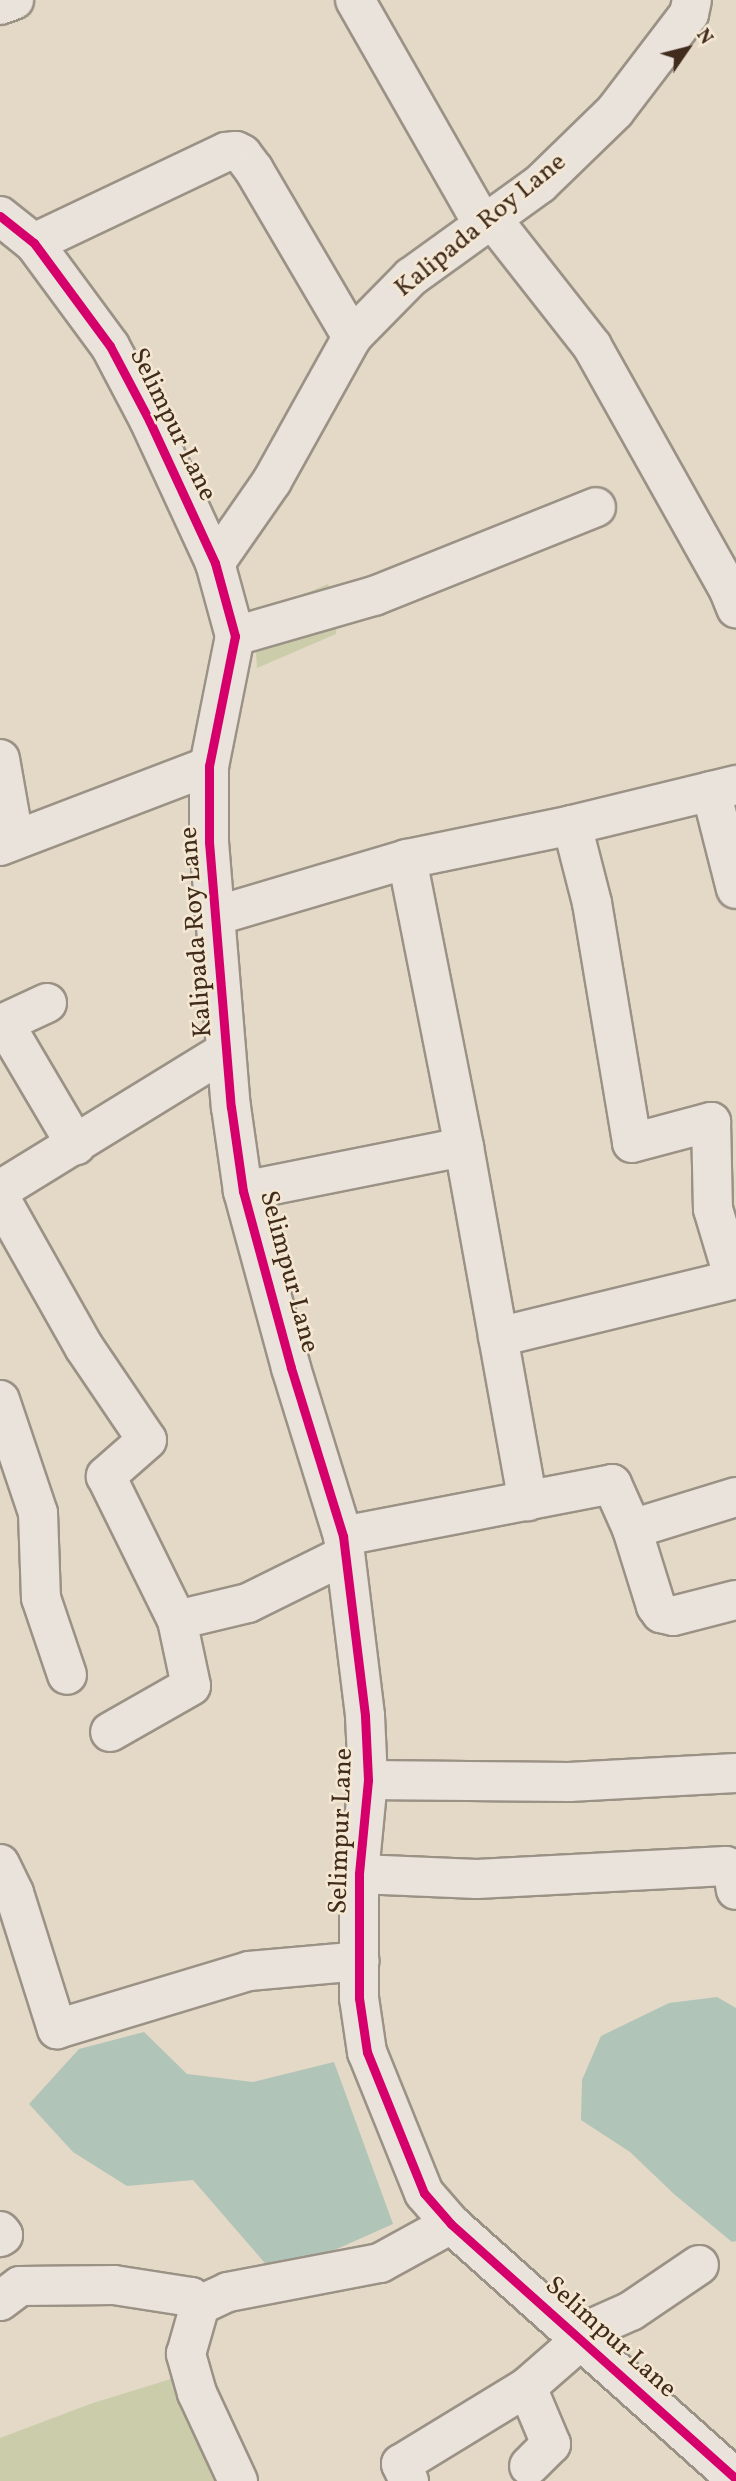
<!DOCTYPE html>
<html>
<head>
<meta charset="utf-8">
<style>
	body { margin:0 }
	#map { position:relative; width:736px; height:2481px; overflow:hidden; background:#e4d9c7; font-family:Vollkorn,serif }
	div>[style] { position:absolute }
	.green>* { inset:0; background:#cbccaa }
	.water>* { inset:0; background:#b0c4b8 }
	.roads { filter:drop-shadow(2px 0 #9b9286) drop-shadow(-2px 0 #9b9286) drop-shadow(0 2px #9b9286) drop-shadow(0 -2px #9b9286) }
	.street>* { height:38px; margin:-19px; padding:0 19px; transform-origin:19px; border-radius:19px; background:#e9e3db }
	.secondary>* { height:38px; margin:-19px; padding:0 19px; transform-origin:19px; border-radius:19px; background:#e9e3db }
	.cycleway>* { height:9px; margin:-4.5px; padding:0 4.5px; transform-origin:4.5px; border-radius:4.5px; background:#d6006c }
	span { translate:-50% -50%; white-space:nowrap; text-align:center; line-height:1.15; -webkit-text-stroke:5px #f5e8d3; paint-order:stroke }
	.street-label { font-size:26px; color:#412b1c }
	.north { position:absolute; left:652px; top:14px; width:70px; height:70px; -webkit-text-stroke:5px #f5e8d3; paint-order:stroke; rotate:55deg; font-size:19px; font-weight:700; line-height:28px; text-align:center; color:#412b1c }
	.north::after { content:''; display:block; margin:auto; width:24px; height:32px; background:#412b1c; clip-path:polygon(50% 0,100% 100%,50% 72%,0 100%) }
</style>
</head>
<body>
<div id="map">
	<div class="green">
		<div style="clip-path:polygon(328px 584px,337px 609px,336px 634px,257px 668px,254px 622px,292px 599px)"></div>
		<div style="clip-path:polygon(174px 2378px,232px 2481px,0 2481px,0 2438px,93px 2403px)"></div>
	</div>
	<div class="water">
		<div style="clip-path:polygon(717px 1997px,736px 2008px,736px 2241px,732px 2242px,674px 2194px,630px 2152px,581px 2120px,582px 2080px,601px 2036px,669px 2003px)"></div>
		<div style="clip-path:polygon(144px 2032px,187px 2074px,253px 2082px,334px 2062px,393px 2224px,321px 2256px,270px 2269px,193px 2180px,127px 2186px,73px 2152px,29px 2104px,79px 2049px)"></div>
	</div>
	<div class="roads">
		<div class="street">
			<div style="left:355px;top:0;width:260px;rotate:60.3deg"></div>
			<div style="left:0;top:5px;width:15px;rotate:-20deg"></div>
			<div style="left:493px;top:220px;width:160px;rotate:51.8deg"></div>
			<div style="left:592px;top:346px;width:278px;rotate:60.7deg"></div>
			<div style="left:728px;top:588px;width:22px;rotate:68deg"></div>
			<div style="left:34px;top:243px;width:212px;rotate:-25.4deg"></div>
			<div style="left:226px;top:152px;width:10px;rotate:-6deg"></div>
			<div style="left:236px;top:151px;width:7px;rotate:27deg"></div>
			<div style="left:242px;top:154px;width:20px;rotate:53deg"></div>
			<div style="left:254px;top:170px;width:194px;rotate:59.6deg"></div>
			<div style="left:215px;top:563px;width:100px;rotate:-55.2deg"></div>
			<div style="left:272px;top:481px;width:165px;rotate:-60.9deg"></div>
			<div style="left:352px;top:337px;width:84px;rotate:-45.5deg"></div>
			<div style="left:411px;top:277px;width:159px;rotate:-35.8deg"></div>
			<div style="left:540px;top:184px;width:105px;rotate:-44.2deg"></div>
			<div style="left:615px;top:111px;width:122px;rotate:-52.7deg"></div>
			<div style="left:689px;top:14px;width:14px;rotate:-78deg"></div>
			<div style="left:235px;top:636px;width:145px;rotate:-16.1deg"></div>
			<div style="left:374px;top:596px;width:239px;rotate:-21.8deg"></div>
			<div style="left:0;top:759px;width:80px;rotate:80deg"></div>
			<div style="left:711px;top:791px;width:101px;rotate:75.7deg"></div>
			<div style="left:572px;top:825px;width:81px;rotate:75.6deg"></div>
			<div style="left:592px;top:903px;width:243px;rotate:80.5deg"></div>
			<div style="left:632px;top:1143px;width:82px;rotate:-14.9deg"></div>
			<div style="left:711px;top:1122px;width:87px;rotate:88.7deg"></div>
			<div style="left:713px;top:1209px;width:73px;rotate:73.3deg"></div>
			<div style="left:0;top:846px;width:224px;rotate:-20.9deg"></div>
			<div style="left:407px;top:859px;width:294px;rotate:78.8deg"></div>
			<div style="left:464px;top:1147px;width:360px;rotate:79.8deg"></div>
			<div style="left:215px;top:916px;width:200px;rotate:-16.5deg"></div>
			<div style="left:407px;top:859px;width:168px;rotate:-11.6deg"></div>
			<div style="left:572px;top:825px;width:169px;rotate:-13.7deg"></div>
			<div style="left:47px;top:1003px;width:47px;rotate:155.1deg"></div>
			<div style="left:4px;top:1023px;width:142px;rotate:59.5deg"></div>
			<div style="left:0;top:1190px;width:265px;rotate:-31.6deg"></div>
			<div style="left:243px;top:1191px;width:225px;rotate:-11.3deg"></div>
			<div style="left:0;top:1198px;width:171px;rotate:60.6deg"></div>
			<div style="left:84px;top:1347px;width:112px;rotate:55.9deg"></div>
			<div style="left:147px;top:1440px;width:55px;rotate:138.7deg"></div>
			<div style="left:106px;top:1476px;width:161px;rotate:63.8deg"></div>
			<div style="left:177px;top:1620px;width:67px;rotate:78deg"></div>
			<div style="left:191px;top:1686px;width:93px;rotate:150.4deg"></div>
			<div style="left:498px;top:1337px;width:245px;rotate:-13.7deg"></div>
			<div style="left:0;top:1400px;width:119px;rotate:71.4deg"></div>
			<div style="left:38px;top:1513px;width:85px;rotate:88deg"></div>
			<div style="left:41px;top:1598px;width:81px;rotate:71.3deg"></div>
			<div style="left:632px;top:1529px;width:81px;rotate:72.7deg"></div>
			<div style="left:656px;top:1606px;width:9px;rotate:54deg"></div>
			<div style="left:661px;top:1613px;width:12px;rotate:14deg"></div>
			<div style="left:673px;top:1616px;width:65px;rotate:-14.3deg"></div>
			<div style="left:343px;top:1536px;width:274px;rotate:-10.9deg"></div>
			<div style="left:612px;top:1484px;width:49px;rotate:66deg"></div>
			<div style="left:632px;top:1529px;width:109px;rotate:-17.1deg"></div>
			<div style="left:177px;top:1620px;width:73px;rotate:-13.5deg"></div>
			<div style="left:248px;top:1603px;width:106px;rotate:-26.3deg"></div>
			<div style="left:368px;top:1780px;width:201px;rotate:0.6deg"></div>
			<div style="left:569px;top:1782px;width:167px;rotate:-3.1deg"></div>
			<div style="left:0;top:1864px;width:32px;rotate:64deg"></div>
			<div style="left:14px;top:1893px;width:143px;rotate:72.5deg"></div>
			<div style="left:57px;top:2029px;width:201px;rotate:-16.8deg"></div>
			<div style="left:249px;top:1971px;width:111px;rotate:-5.1deg"></div>
			<div style="left:359px;top:1874px;width:118px;rotate:2.4deg"></div>
			<div style="left:477px;top:1879px;width:249px;rotate:-3deg"></div>
			<div style="left:726px;top:1866px;width:9px;rotate:41deg"></div>
			<div style="left:733px;top:1872px;width:18px;rotate:81deg"></div>
			<div style="left:0;top:2231px;width:5px;rotate:53deg"></div>
			<div style="left:3px;top:2235px;width:4px;rotate:146deg"></div>
			<div style="left:0;top:2301px;width:25px;rotate:-37deg"></div>
			<div style="left:20px;top:2286px;width:94px;rotate:-0.6deg"></div>
			<div style="left:114px;top:2285px;width:78px;rotate:8.9deg"></div>
			<div style="left:191px;top:2297px;width:12px;rotate:42deg"></div>
			<div style="left:577px;top:2335px;width:59px;rotate:-24deg"></div>
			<div style="left:631px;top:2311px;width:82px;rotate:-34.1deg"></div>
			<div style="left:527px;top:2387px;width:62px;rotate:67.2deg"></div>
			<div style="left:551px;top:2444px;width:31px;rotate:135deg"></div>
			<div style="left:238px;top:2481px;width:97px;rotate:-115deg"></div>
			<div style="left:197px;top:2393px;width:41px;rotate:-105.8deg"></div>
			<div style="left:186px;top:2354px;width:51px;rotate:-74.1deg"></div>
			<div style="left:200px;top:2305px;width:31px;rotate:-25deg"></div>
			<div style="left:228px;top:2292px;width:155px;rotate:-10.8deg"></div>
			<div style="left:380px;top:2263px;width:81px;rotate:-28.8deg"></div>
			<div style="left:409px;top:2481px;width:19px;rotate:-115deg"></div>
			<div style="left:401px;top:2464px;width:148px;rotate:-31.4deg"></div>
			<div style="left:527px;top:2387px;width:73px;rotate:-41.1deg"></div>
		</div>
		<div class="secondary">
			<div style="left:0;top:216px;width:43px;rotate:38.5deg"></div>
			<div style="left:34px;top:243px;width:128px;rotate:53.6deg"></div>
			<div style="left:110px;top:346px;width:84px;rotate:62.2deg"></div>
			<div style="left:149px;top:420px;width:157px;rotate:65.2deg"></div>
			<div style="left:215px;top:563px;width:76px;rotate:74.7deg"></div>
			<div style="left:235px;top:636px;width:133px;rotate:101.3deg"></div>
			<div style="left:209px;top:766px;width:76px;rotate:90deg"></div>
			<div style="left:209px;top:842px;width:266px;rotate:85.3deg"></div>
			<div style="left:231px;top:1107px;width:85px;rotate:81.9deg"></div>
			<div style="left:243px;top:1191px;width:183px;rotate:74.8deg"></div>
			<div style="left:291px;top:1368px;width:176px;rotate:72.8deg"></div>
			<div style="left:343px;top:1536px;width:181px;rotate:83deg"></div>
			<div style="left:365px;top:1716px;width:64px;rotate:87.3deg"></div>
			<div style="left:368px;top:1780px;width:94px;rotate:95.5deg"></div>
			<div style="left:359px;top:1874px;width:124px;rotate:90deg"></div>
			<div style="left:359px;top:1998px;width:55px;rotate:81.6deg"></div>
			<div style="left:367px;top:2052px;width:152px;rotate:68deg"></div>
			<div style="left:424px;top:2193px;width:41px;rotate:48.9deg"></div>
			<div style="left:451px;top:2224px;width:382px;rotate:41.8deg"></div>
		</div>
	</div>
	<div class="cycleway">
		<div style="left:0;top:216px;width:43px;rotate:38.5deg"></div>
		<div style="left:34px;top:243px;width:128px;rotate:53.6deg"></div>
		<div style="left:110px;top:346px;width:84px;rotate:62.2deg"></div>
		<div style="left:149px;top:420px;width:157px;rotate:65.2deg"></div>
		<div style="left:215px;top:563px;width:76px;rotate:74.7deg"></div>
		<div style="left:235px;top:636px;width:133px;rotate:101.3deg"></div>
		<div style="left:209px;top:766px;width:76px;rotate:90deg"></div>
		<div style="left:209px;top:842px;width:266px;rotate:85.3deg"></div>
		<div style="left:231px;top:1107px;width:85px;rotate:81.9deg"></div>
		<div style="left:243px;top:1191px;width:183px;rotate:74.8deg"></div>
		<div style="left:291px;top:1368px;width:176px;rotate:72.8deg"></div>
		<div style="left:343px;top:1536px;width:181px;rotate:83deg"></div>
		<div style="left:365px;top:1716px;width:64px;rotate:87.3deg"></div>
		<div style="left:368px;top:1780px;width:94px;rotate:95.5deg"></div>
		<div style="left:359px;top:1874px;width:124px;rotate:90deg"></div>
		<div style="left:359px;top:1998px;width:55px;rotate:81.6deg"></div>
		<div style="left:367px;top:2052px;width:152px;rotate:68deg"></div>
		<div style="left:424px;top:2193px;width:41px;rotate:48.9deg"></div>
		<div style="left:451px;top:2224px;width:382px;rotate:41.8deg"></div>
	</div>
	<div class="street-label">
		<span style="left:481px;top:226px;rotate:-39deg">Kalipada Roy Lane</span>
		<span style="left:172px;top:425px;rotate:64deg">Selimpur Lane</span>
		<span style="left:197px;top:932px;rotate:-94deg">Kalipada Roy Lane</span>
		<span style="left:288px;top:1272px;rotate:75deg">Selimpur Lane</span>
		<span style="left:342px;top:1831px;rotate:-88deg">Selimpur Lane</span>
		<span style="left:610px;top:2338px;rotate:42deg">Selimpur Lane</span>
	</div>
	<div class="north">N</div>
</div>
</body>
</html>
